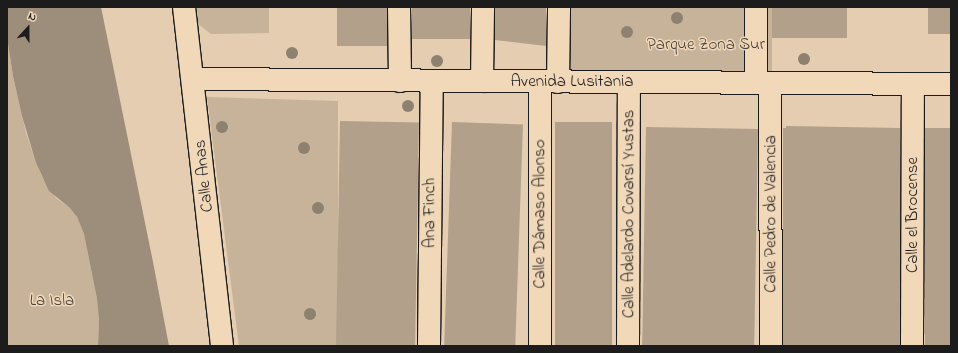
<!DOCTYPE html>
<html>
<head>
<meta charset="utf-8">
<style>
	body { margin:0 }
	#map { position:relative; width:958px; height:353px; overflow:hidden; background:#e4cdb0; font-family:"Indie Flower",sans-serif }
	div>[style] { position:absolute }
	.green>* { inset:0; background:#c7b29a; transform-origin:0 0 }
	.water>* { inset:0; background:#9d8e7b }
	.building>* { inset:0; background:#b2a08b; transform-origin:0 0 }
	.roads { filter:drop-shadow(1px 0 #1c1c1c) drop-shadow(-1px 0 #1c1c1c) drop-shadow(0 1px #1c1c1c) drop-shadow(0 -1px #1c1c1c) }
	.minor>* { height:22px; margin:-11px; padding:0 11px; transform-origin:11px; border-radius:11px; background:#f1d8b9 }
	.trees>* { width:12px; height:12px; margin:-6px; border-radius:50%; background:#8e8170 }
	span { translate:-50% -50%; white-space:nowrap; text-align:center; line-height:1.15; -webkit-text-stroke:3px #f1d8b9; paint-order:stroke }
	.park-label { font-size:17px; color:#47423c }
	.street-label { font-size:17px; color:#1c1c1c }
	.frame { position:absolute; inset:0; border:8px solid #1c1c1c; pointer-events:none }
	.north { position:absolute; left:8px; top:8px; width:40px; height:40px; -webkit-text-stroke:3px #f1d8b9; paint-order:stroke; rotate:21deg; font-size:11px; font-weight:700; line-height:16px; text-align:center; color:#1c1c1c }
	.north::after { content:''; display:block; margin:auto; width:14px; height:18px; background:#1c1c1c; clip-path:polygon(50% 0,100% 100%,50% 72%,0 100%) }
</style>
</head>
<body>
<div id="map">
	<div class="green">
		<div style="clip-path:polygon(197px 7px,269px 7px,269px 33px,211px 34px,198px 24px)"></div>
		<div style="left:559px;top:7px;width:213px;height:75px"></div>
		<div style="clip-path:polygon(7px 37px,13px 76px,26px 133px,36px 163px,42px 177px,56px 198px,70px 208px,77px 217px,84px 234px,97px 299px,99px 320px,98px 346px,7px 346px)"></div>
		<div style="clip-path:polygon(207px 97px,338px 101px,338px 346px,239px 346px)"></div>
	</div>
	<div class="water">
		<div style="clip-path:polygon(7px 7px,101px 7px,153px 262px,169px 346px,98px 346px,99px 320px,97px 299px,84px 234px,77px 217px,70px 208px,49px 191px,36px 163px,22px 116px,13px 76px,7px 37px)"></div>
	</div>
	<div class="building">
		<div style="left:337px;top:7px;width:50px;height:39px"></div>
		<div style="left:412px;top:7px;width:58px;height:32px"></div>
		<div style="clip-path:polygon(495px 7px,546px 7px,546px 46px,495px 40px)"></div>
		<div style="left:772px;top:7px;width:75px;height:31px"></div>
		<div style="left:928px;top:7px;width:23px;height:27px"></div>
		<div style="left:340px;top:121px;width:79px;height:225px;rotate:1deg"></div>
		<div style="left:452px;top:122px;width:71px;height:224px;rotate:2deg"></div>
		<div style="left:555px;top:122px;width:57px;height:224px"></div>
		<div style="clip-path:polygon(786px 126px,900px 128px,900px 346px,783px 346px,783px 128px,786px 128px)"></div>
		<div style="left:646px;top:127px;width:112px;height:219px;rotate:1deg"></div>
		<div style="left:925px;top:128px;width:26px;height:218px"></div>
	</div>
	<div class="roads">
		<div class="minor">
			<div style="left:184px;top:7px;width:341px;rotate:83.6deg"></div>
			<div style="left:399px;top:7px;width:74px;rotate:89.2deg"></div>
			<div style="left:756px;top:7px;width:76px;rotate:90deg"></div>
			<div style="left:193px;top:79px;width:758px;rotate:0.38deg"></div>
			<div style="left:482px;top:81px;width:74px;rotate:-89.2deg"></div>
			<div style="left:540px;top:82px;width:264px;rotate:90deg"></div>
			<div style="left:558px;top:82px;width:75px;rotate:-89.2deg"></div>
			<div style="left:770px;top:83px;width:263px;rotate:89.8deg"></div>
			<div style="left:429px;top:346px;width:265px;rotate:-89.4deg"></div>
			<div style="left:628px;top:346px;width:264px;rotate:-89.8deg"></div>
			<div style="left:912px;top:346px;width:262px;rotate:-89.8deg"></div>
		</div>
	</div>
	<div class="trees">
		<div style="left:677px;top:18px"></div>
		<div style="left:627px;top:32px"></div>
		<div style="left:292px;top:53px"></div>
		<div style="left:804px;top:59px"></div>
		<div style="left:437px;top:61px"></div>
		<div style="left:408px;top:106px"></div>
		<div style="left:222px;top:127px"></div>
		<div style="left:304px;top:148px"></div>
		<div style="left:318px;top:208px"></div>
		<div style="left:310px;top:314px"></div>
	</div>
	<div class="park-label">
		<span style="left:706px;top:45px">Parque Zona Sur</span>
		<span style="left:52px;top:301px">La Isla</span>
	</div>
	<div class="street-label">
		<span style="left:572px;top:82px">Avenida Lusitania</span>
		<span style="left:204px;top:176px;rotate:-96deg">Calle Anas</span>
		<span style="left:430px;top:213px;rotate:-90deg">Ana Finch</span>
		<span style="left:540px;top:214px;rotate:-90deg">Calle Dámaso Alonso</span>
		<span style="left:629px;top:214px;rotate:-90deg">Calle Adelardo Covarsí Yustas</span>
		<span style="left:771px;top:214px;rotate:-90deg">Calle Pedro de Valencia</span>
		<span style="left:913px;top:215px;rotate:-90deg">Calle el Brocense</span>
	</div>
	<div class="frame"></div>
	<div class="north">N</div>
</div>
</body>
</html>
